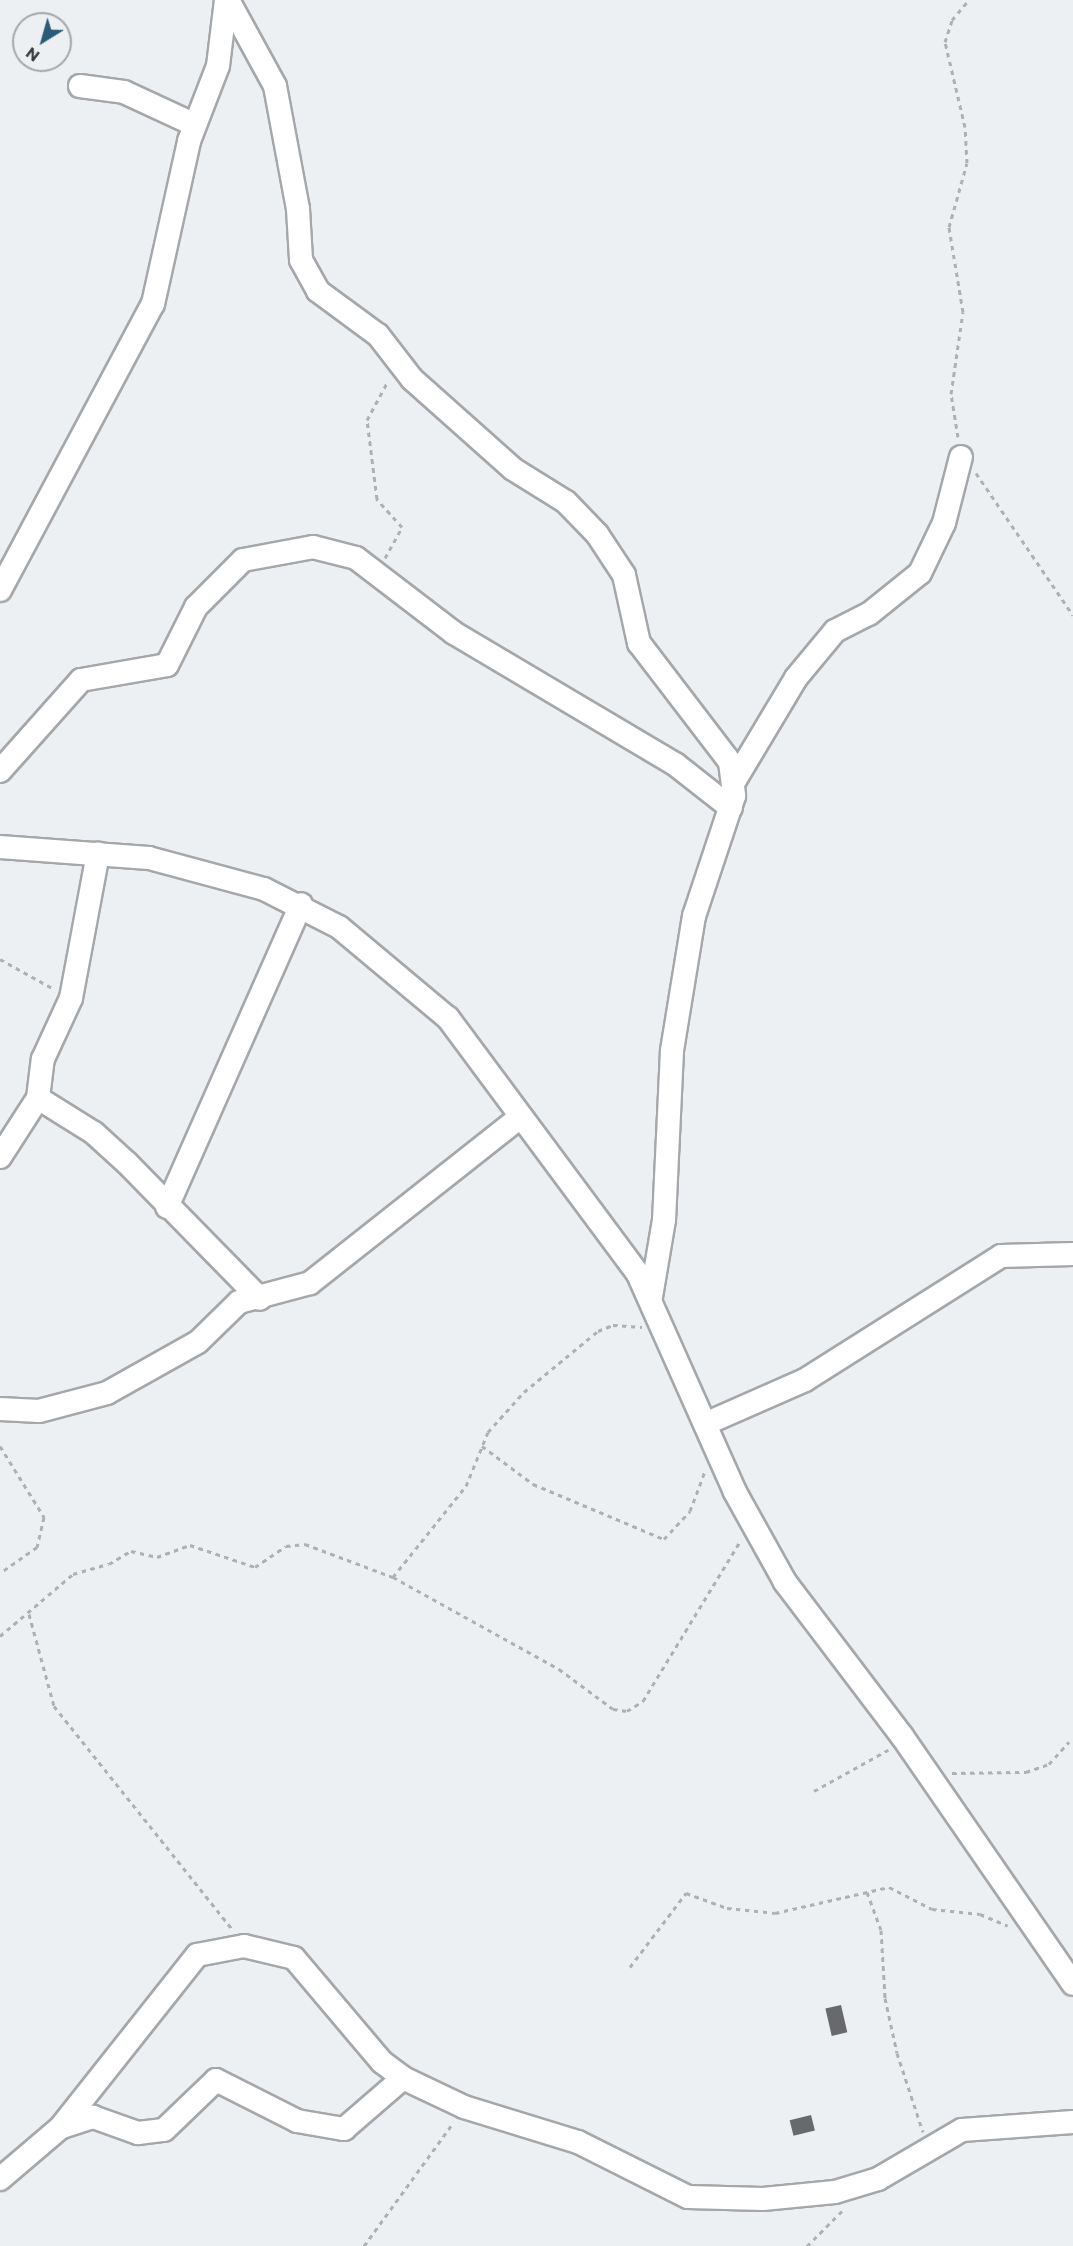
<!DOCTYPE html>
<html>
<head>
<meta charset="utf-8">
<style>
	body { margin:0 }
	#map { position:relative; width:1073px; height:2246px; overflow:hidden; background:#edf0f2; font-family:Commissioner,sans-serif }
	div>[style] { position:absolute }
	.building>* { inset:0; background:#67696c; transform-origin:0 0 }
	.path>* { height:3px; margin-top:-1.5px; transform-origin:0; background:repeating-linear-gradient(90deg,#aeb0b2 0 4.5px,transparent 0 9px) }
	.roads { filter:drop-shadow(2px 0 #a5a7aa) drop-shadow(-2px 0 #a5a7aa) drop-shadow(0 2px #a5a7aa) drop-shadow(0 -2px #a5a7aa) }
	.minor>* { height:22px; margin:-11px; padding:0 11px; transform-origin:11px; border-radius:11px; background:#fff }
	span { translate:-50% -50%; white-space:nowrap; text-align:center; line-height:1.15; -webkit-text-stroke:6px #edf0f2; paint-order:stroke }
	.north { position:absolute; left:12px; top:12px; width:60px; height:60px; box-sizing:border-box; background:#edf0f2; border:2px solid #a5a7a8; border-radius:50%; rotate:217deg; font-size:16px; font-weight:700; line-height:24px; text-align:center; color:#38393a }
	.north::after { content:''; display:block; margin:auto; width:21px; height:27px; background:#295c79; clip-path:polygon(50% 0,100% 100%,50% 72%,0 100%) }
</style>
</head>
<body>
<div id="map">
	<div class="building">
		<div style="left:841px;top:2005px;width:28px;height:16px;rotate:77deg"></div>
		<div style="left:811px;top:2115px;width:16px;height:22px;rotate:76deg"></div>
	</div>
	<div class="path">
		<div style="left:958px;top:437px;width:44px;rotate:-99.2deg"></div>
		<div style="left:951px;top:394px;width:83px;rotate:-81.7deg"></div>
		<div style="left:963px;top:312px;width:86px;rotate:-99.4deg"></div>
		<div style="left:949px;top:227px;width:66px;rotate:-74.3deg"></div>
		<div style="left:967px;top:163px;width:36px;rotate:-93deg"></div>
		<div style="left:965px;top:127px;width:87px;rotate:-103.2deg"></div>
		<div style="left:945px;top:42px;width:23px;rotate:-72deg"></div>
		<div style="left:952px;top:20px;width:26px;rotate:-50deg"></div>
		<div style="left:976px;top:473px;width:172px;rotate:55.7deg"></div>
		<div style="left:385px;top:558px;width:35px;rotate:-61deg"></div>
		<div style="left:402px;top:527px;width:38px;rotate:-132deg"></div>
		<div style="left:377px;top:499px;width:80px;rotate:-97.2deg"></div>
		<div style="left:367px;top:420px;width:44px;rotate:-61.7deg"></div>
		<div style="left:0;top:959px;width:62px;rotate:29.1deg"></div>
		<div style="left:0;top:1446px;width:84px;rotate:58.2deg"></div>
		<div style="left:44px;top:1517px;width:31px;rotate:103deg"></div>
		<div style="left:37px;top:1547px;width:45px;rotate:144.9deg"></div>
		<div style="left:482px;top:1446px;width:64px;rotate:36.7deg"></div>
		<div style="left:533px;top:1484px;width:142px;rotate:22.8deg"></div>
		<div style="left:664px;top:1539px;width:38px;rotate:-47deg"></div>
		<div style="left:690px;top:1511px;width:43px;rotate:-69.4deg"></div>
		<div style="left:393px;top:1577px;width:117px;rotate:-51.3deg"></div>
		<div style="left:466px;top:1486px;width:58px;rotate:-67.8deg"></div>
		<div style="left:488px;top:1432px;width:54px;rotate:-48deg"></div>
		<div style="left:524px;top:1392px;width:96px;rotate:-39.5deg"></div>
		<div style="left:598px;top:1331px;width:16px;rotate:-22deg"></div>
		<div style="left:613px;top:1325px;width:29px;rotate:4deg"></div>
		<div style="left:29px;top:1614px;width:95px;rotate:74.8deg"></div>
		<div style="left:54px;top:1706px;width:287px;rotate:51.4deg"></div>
		<div style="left:0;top:1636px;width:96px;rotate:-40.3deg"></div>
		<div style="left:73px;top:1574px;width:37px;rotate:-16deg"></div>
		<div style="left:109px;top:1564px;width:26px;rotate:-31deg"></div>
		<div style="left:131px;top:1551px;width:27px;rotate:13deg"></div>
		<div style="left:157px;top:1557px;width:35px;rotate:-20deg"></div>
		<div style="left:190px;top:1545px;width:69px;rotate:18.7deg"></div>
		<div style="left:255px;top:1567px;width:37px;rotate:-34deg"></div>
		<div style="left:286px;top:1546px;width:19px;rotate:-6deg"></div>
		<div style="left:305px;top:1544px;width:94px;rotate:20.6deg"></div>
		<div style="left:393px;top:1577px;width:190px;rotate:29deg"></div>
		<div style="left:559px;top:1669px;width:67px;rotate:36.5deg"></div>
		<div style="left:613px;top:1709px;width:14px;rotate:8deg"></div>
		<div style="left:627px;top:1711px;width:19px;rotate:-32deg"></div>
		<div style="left:643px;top:1701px;width:188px;rotate:-58.7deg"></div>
		<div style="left:952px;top:1773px;width:74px;rotate:-0.8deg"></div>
		<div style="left:1026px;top:1772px;width:24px;rotate:-19deg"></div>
		<div style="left:1049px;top:1764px;width:30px;rotate:-48deg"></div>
		<div style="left:814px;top:1791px;width:85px;rotate:-29deg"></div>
		<div style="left:867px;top:1892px;width:40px;rotate:69.8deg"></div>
		<div style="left:881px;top:1930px;width:68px;rotate:86.6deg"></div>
		<div style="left:885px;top:1998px;width:56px;rotate:77.7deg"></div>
		<div style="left:897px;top:2053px;width:83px;rotate:71.8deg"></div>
		<div style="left:630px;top:1967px;width:93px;rotate:-52.9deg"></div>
		<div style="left:686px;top:1893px;width:44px;rotate:20.1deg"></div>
		<div style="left:727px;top:1908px;width:48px;rotate:5.9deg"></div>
		<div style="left:775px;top:1913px;width:117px;rotate:-12.8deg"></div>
		<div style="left:889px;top:1887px;width:48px;rotate:27.1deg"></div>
		<div style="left:932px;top:1909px;width:48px;rotate:5.9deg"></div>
		<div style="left:980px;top:1914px;width:30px;rotate:23deg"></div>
		<div style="left:364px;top:2246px;width:152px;rotate:-54.1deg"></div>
		<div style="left:807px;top:2246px;width:52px;rotate:-45deg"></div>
	</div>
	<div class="roads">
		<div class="minor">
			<div style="left:228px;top:0;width:98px;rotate:61.3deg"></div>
			<div style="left:275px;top:86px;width:125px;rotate:79.4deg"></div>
			<div style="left:298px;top:209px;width:51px;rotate:86.6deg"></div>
			<div style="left:301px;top:260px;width:35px;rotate:61deg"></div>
			<div style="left:318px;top:291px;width:74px;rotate:36.3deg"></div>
			<div style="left:378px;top:335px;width:56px;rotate:52.3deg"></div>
			<div style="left:412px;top:379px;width:135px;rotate:41.7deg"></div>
			<div style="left:513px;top:469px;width:62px;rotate:31.9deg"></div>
			<div style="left:566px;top:502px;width:45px;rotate:45.9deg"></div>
			<div style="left:597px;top:534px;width:49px;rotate:56.6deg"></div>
			<div style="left:624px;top:575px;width:70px;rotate:77.6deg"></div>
			<div style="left:639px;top:643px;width:150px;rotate:52.6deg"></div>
			<div style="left:730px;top:762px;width:34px;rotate:83deg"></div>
			<div style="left:734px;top:796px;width:126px;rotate:108.4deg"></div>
			<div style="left:694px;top:916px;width:137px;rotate:99.3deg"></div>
			<div style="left:672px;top:1051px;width:169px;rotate:92.7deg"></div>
			<div style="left:664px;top:1220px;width:78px;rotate:99.6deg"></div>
			<div style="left:80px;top:86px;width:44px;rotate:7.8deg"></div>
			<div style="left:124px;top:92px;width:78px;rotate:24.9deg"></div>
			<div style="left:0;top:590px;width:324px;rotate:-61.9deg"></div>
			<div style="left:153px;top:304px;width:167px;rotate:-77.5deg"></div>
			<div style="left:189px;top:141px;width:80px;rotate:-68.9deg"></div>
			<div style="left:218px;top:66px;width:66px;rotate:-83.1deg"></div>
			<div style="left:0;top:771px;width:122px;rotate:-48.3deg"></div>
			<div style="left:81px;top:680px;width:87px;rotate:-9.9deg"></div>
			<div style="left:167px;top:665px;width:65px;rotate:-63.4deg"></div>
			<div style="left:196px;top:607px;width:66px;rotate:-45deg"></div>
			<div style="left:243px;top:560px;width:71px;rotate:-10.5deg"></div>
			<div style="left:313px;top:547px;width:44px;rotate:14.3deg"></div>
			<div style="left:356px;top:558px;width:123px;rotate:37.4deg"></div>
			<div style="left:454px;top:633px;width:257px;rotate:30.7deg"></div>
			<div style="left:675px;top:764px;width:71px;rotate:38.2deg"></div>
			<div style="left:735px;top:780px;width:119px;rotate:-59.1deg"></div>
			<div style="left:796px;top:678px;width:61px;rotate:-50.3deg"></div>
			<div style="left:835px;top:631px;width:38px;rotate:-27deg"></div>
			<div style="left:869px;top:614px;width:65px;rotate:-38.8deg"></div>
			<div style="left:920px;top:573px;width:55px;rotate:-64.4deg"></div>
			<div style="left:944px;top:523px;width:68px;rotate:-75.6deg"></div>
			<div style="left:0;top:847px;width:149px;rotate:4.2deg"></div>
			<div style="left:149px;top:858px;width:119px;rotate:15.1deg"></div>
			<div style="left:264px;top:889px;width:84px;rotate:26.9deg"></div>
			<div style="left:339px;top:927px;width:142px;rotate:39.9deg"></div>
			<div style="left:448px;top:1018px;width:319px;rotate:53.4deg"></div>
			<div style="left:638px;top:1274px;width:239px;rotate:66deg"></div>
			<div style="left:735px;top:1492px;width:103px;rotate:60.9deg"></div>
			<div style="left:785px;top:1582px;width:193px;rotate:52.8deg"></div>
			<div style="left:902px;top:1736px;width:301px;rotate:55.4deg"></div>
			<div style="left:38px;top:1098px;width:66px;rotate:32deg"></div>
			<div style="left:94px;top:1133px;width:45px;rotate:42.3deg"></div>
			<div style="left:127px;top:1163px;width:190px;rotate:45.6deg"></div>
			<div style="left:0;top:1157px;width:70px;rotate:-57.2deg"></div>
			<div style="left:38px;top:1098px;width:39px;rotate:-83deg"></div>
			<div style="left:43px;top:1059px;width:67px;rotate:-65.3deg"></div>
			<div style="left:71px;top:998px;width:147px;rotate:-79.4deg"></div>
			<div style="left:167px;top:1207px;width:331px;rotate:-66.1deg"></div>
			<div style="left:0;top:1409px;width:39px;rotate:3deg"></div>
			<div style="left:39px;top:1411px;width:70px;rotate:-14.8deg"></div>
			<div style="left:107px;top:1393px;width:104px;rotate:-29.3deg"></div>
			<div style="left:198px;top:1342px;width:57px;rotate:-44.3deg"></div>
			<div style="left:239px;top:1302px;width:73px;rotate:-15deg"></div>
			<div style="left:310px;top:1283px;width:268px;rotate:-38.3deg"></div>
			<div style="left:705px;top:1424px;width:109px;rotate:-23.7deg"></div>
			<div style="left:805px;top:1380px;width:232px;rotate:-32.3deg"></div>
			<div style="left:1001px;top:1256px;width:72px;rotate:-1.6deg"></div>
			<div style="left:62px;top:2127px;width:33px;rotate:-18deg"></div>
			<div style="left:93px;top:2117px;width:48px;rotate:19.6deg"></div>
			<div style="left:138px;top:2133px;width:26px;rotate:-7deg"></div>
			<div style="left:164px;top:2130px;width:72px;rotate:-43.9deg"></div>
			<div style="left:216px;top:2080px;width:91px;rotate:26.8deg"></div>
			<div style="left:297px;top:2121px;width:48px;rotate:9.7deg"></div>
			<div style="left:344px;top:2129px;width:78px;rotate:-40.8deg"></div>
			<div style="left:0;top:2179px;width:79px;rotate:-40.4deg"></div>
			<div style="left:60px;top:2128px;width:221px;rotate:-51.6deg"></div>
			<div style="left:197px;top:1955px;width:48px;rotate:-10.8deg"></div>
			<div style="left:244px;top:1946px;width:51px;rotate:13.5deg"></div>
			<div style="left:294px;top:1958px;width:136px;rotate:49.8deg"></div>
			<div style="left:382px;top:2062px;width:26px;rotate:37deg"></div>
			<div style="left:403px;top:2078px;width:68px;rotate:25.4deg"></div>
			<div style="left:464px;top:2107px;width:119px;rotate:17.1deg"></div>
			<div style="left:578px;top:2142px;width:123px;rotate:26.6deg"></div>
			<div style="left:688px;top:2197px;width:75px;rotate:1.5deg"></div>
			<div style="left:763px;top:2199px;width:72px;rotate:-5.6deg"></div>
			<div style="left:835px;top:2192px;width:45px;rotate:-16.8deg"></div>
			<div style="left:878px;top:2179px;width:97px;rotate:-30.3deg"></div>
			<div style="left:962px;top:2130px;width:111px;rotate:-4.1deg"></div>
		</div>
	</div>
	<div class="north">N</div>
</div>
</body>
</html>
